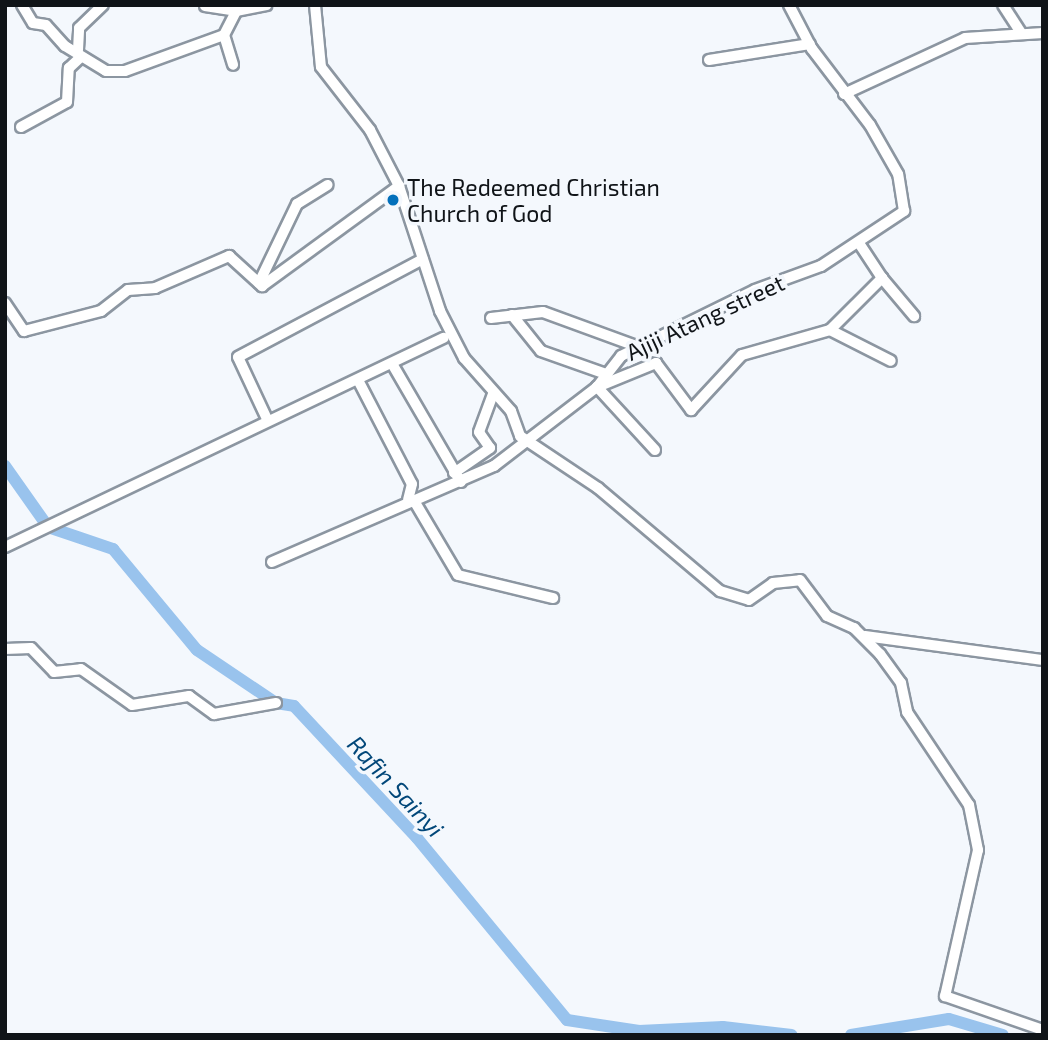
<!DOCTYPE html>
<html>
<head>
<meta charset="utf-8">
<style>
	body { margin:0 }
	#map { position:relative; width:1048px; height:1040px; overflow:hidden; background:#f4f8fd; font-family:"Exo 2",sans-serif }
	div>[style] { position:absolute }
	.river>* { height:12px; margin:-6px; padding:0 6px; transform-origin:6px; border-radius:6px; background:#99c3ed }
	.roads { filter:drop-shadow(2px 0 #8c96a1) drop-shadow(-2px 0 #8c96a1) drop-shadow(0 2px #8c96a1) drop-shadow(0 -2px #8c96a1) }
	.minor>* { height:10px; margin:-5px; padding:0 5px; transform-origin:5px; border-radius:5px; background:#fff }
	.dots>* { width:19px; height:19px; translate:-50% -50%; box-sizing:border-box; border:4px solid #f4f8fd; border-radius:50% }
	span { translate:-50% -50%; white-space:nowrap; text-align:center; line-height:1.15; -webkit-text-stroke:7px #f4f8fd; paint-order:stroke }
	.poi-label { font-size:23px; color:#101418 }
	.left { translate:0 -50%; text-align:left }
	.street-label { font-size:23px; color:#101418 }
	.water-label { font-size:24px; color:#024779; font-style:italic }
	.frame { position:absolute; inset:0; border:7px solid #101418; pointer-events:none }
</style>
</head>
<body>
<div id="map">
	<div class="river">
		<div style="left:5px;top:466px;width:75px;rotate:54.8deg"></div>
		<div style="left:48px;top:527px;width:69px;rotate:18.7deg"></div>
		<div style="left:113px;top:549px;width:131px;rotate:50.3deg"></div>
		<div style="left:197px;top:650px;width:95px;rotate:33.9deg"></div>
		<div style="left:276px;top:703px;width:18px;rotate:9deg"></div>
		<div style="left:294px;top:706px;width:180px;rotate:47deg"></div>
		<div style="left:417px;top:838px;width:236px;rotate:50.5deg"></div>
		<div style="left:567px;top:1020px;width:73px;rotate:8.7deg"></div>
		<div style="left:639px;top:1031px;width:84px;rotate:-2.7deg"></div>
		<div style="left:723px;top:1027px;width:69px;rotate:6.6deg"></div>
		<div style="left:851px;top:1035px;width:99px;rotate:-9.3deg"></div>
		<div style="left:949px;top:1019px;width:56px;rotate:16.5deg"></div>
	</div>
	<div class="roads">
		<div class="minor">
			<div style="left:22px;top:5px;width:21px;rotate:59deg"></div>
			<div style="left:33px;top:23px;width:13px;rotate:9deg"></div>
			<div style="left:46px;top:25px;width:28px;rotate:48deg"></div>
			<div style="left:65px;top:46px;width:48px;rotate:31.4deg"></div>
			<div style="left:106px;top:71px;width:19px"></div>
			<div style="left:125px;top:71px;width:105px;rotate:-20deg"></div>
			<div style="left:224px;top:35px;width:27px;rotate:-63deg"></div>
			<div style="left:236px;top:11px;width:31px;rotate:-11deg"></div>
			<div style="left:315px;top:5px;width:62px;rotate:84.5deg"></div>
			<div style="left:321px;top:67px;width:80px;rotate:52.1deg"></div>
			<div style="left:370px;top:130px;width:63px;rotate:62.6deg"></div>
			<div style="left:399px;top:186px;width:132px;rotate:71.8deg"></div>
			<div style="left:440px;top:311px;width:53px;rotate:62.9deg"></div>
			<div style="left:464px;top:358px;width:71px;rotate:48.4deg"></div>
			<div style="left:511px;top:411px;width:27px;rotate:70deg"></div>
			<div style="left:520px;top:436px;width:94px;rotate:33.7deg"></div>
			<div style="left:598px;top:488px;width:160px;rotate:40.2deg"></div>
			<div style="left:720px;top:591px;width:30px;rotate:17deg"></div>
			<div style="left:749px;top:600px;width:29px;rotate:-35deg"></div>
			<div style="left:773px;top:583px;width:27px;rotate:-6deg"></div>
			<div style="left:800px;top:580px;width:45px;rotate:53.1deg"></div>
			<div style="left:827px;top:616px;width:30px;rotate:24deg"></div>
			<div style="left:854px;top:628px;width:37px;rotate:45deg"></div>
			<div style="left:880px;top:654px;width:36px;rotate:54deg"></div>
			<div style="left:901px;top:683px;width:30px;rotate:78deg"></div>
			<div style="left:907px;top:712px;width:112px;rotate:56.3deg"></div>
			<div style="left:969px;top:805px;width:46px;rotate:78.7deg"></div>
			<div style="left:978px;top:850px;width:150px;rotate:102.7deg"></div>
			<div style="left:945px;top:996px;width:104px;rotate:19.1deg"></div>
			<div style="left:1003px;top:5px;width:31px;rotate:57deg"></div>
			<div style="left:205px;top:6px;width:31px;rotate:9deg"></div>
			<div style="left:224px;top:35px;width:31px;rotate:73deg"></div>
			<div style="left:78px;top:50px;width:22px;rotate:-87deg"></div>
			<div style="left:79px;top:28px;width:33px;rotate:-44deg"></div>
			<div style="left:709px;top:60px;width:102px;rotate:-9deg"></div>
			<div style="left:844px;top:94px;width:133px;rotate:-24.8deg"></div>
			<div style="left:965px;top:38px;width:78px;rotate:-3.7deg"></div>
			<div style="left:21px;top:127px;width:52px;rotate:-28.5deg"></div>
			<div style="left:67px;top:102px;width:34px;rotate:-87deg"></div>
			<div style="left:69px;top:68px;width:16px;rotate:-43deg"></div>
			<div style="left:882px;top:278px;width:50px;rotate:49.9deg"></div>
			<div style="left:259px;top:283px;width:88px;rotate:-64.3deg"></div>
			<div style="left:297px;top:204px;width:36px;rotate:-32deg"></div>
			<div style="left:5px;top:303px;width:34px;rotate:56deg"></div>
			<div style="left:24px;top:331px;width:80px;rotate:-14.6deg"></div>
			<div style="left:101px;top:311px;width:34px;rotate:-38deg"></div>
			<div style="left:128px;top:290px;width:27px;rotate:-4deg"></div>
			<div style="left:155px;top:288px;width:81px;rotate:-23.4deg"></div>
			<div style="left:229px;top:256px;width:45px;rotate:42.3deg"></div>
			<div style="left:262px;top:286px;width:170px;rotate:-36.1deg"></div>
			<div style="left:512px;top:315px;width:46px;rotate:51.1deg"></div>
			<div style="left:541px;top:351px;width:66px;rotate:19.5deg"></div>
			<div style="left:491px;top:318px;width:52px;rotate:-6.6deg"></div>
			<div style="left:543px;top:312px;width:99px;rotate:20.1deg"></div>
			<div style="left:830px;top:330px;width:74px;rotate:-45deg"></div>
			<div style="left:882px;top:278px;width:42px;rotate:-123.3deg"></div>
			<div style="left:394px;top:367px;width:133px;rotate:59.8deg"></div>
			<div style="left:358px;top:380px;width:117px;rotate:62.6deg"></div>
			<div style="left:412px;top:484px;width:16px;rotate:104deg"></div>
			<div style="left:267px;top:419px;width:68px;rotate:-115.1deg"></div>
			<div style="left:238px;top:357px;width:209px;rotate:-27.9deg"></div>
			<div style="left:655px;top:450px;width:86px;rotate:-132.6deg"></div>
			<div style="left:597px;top:387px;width:64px;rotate:-22.1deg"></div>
			<div style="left:656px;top:363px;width:59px;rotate:53.3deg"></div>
			<div style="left:691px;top:410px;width:75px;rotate:-47.2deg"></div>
			<div style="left:742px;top:355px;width:91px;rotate:-15.9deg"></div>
			<div style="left:830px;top:330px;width:68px;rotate:26.9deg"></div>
			<div style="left:454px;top:473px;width:44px;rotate:-34.8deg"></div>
			<div style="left:490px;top:448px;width:19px;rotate:-125deg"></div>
			<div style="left:479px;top:432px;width:40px;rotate:-69.8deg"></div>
			<div style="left:416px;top:504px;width:82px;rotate:59.4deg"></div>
			<div style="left:458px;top:575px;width:98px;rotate:13.6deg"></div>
			<div style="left:5px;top:547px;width:486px;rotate:-25.5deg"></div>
			<div style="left:272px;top:562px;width:242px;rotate:-23.4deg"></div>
			<div style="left:494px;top:466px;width:130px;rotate:-37.5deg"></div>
			<div style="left:597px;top:387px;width:39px;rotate:-52deg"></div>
			<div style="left:621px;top:356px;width:149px;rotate:-26.2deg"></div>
			<div style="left:755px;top:290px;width:70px;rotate:-20deg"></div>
			<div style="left:821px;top:266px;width:100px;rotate:-33.5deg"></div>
			<div style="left:904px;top:211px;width:37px;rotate:-99deg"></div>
			<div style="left:898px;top:174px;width:56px;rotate:-119.7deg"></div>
			<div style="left:870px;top:125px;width:96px;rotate:-127.3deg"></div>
			<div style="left:812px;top:49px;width:50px;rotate:-117.6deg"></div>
			<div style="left:865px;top:636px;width:180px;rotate:7.7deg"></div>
			<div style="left:5px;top:649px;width:26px;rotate:-2deg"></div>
			<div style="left:31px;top:648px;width:33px;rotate:46deg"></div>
			<div style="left:54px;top:672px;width:27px;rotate:-6deg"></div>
			<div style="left:81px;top:669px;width:62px;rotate:35.2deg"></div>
			<div style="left:132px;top:705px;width:58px;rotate:-9deg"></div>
			<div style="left:189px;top:696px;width:31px;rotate:36deg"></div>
			<div style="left:214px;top:714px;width:63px;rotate:-10.1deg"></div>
		</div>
	</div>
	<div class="dots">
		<div style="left:393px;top:200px;background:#0370bb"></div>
	</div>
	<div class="poi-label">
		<span class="left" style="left:407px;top:200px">The Redeemed Christian<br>Church of God</span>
	</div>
	<div class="street-label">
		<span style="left:705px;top:317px;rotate:-25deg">Ajiji Atang street</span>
	</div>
	<div class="water-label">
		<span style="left:396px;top:786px;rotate:47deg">Rafin Sainyi</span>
	</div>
	<div class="frame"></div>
</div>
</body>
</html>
